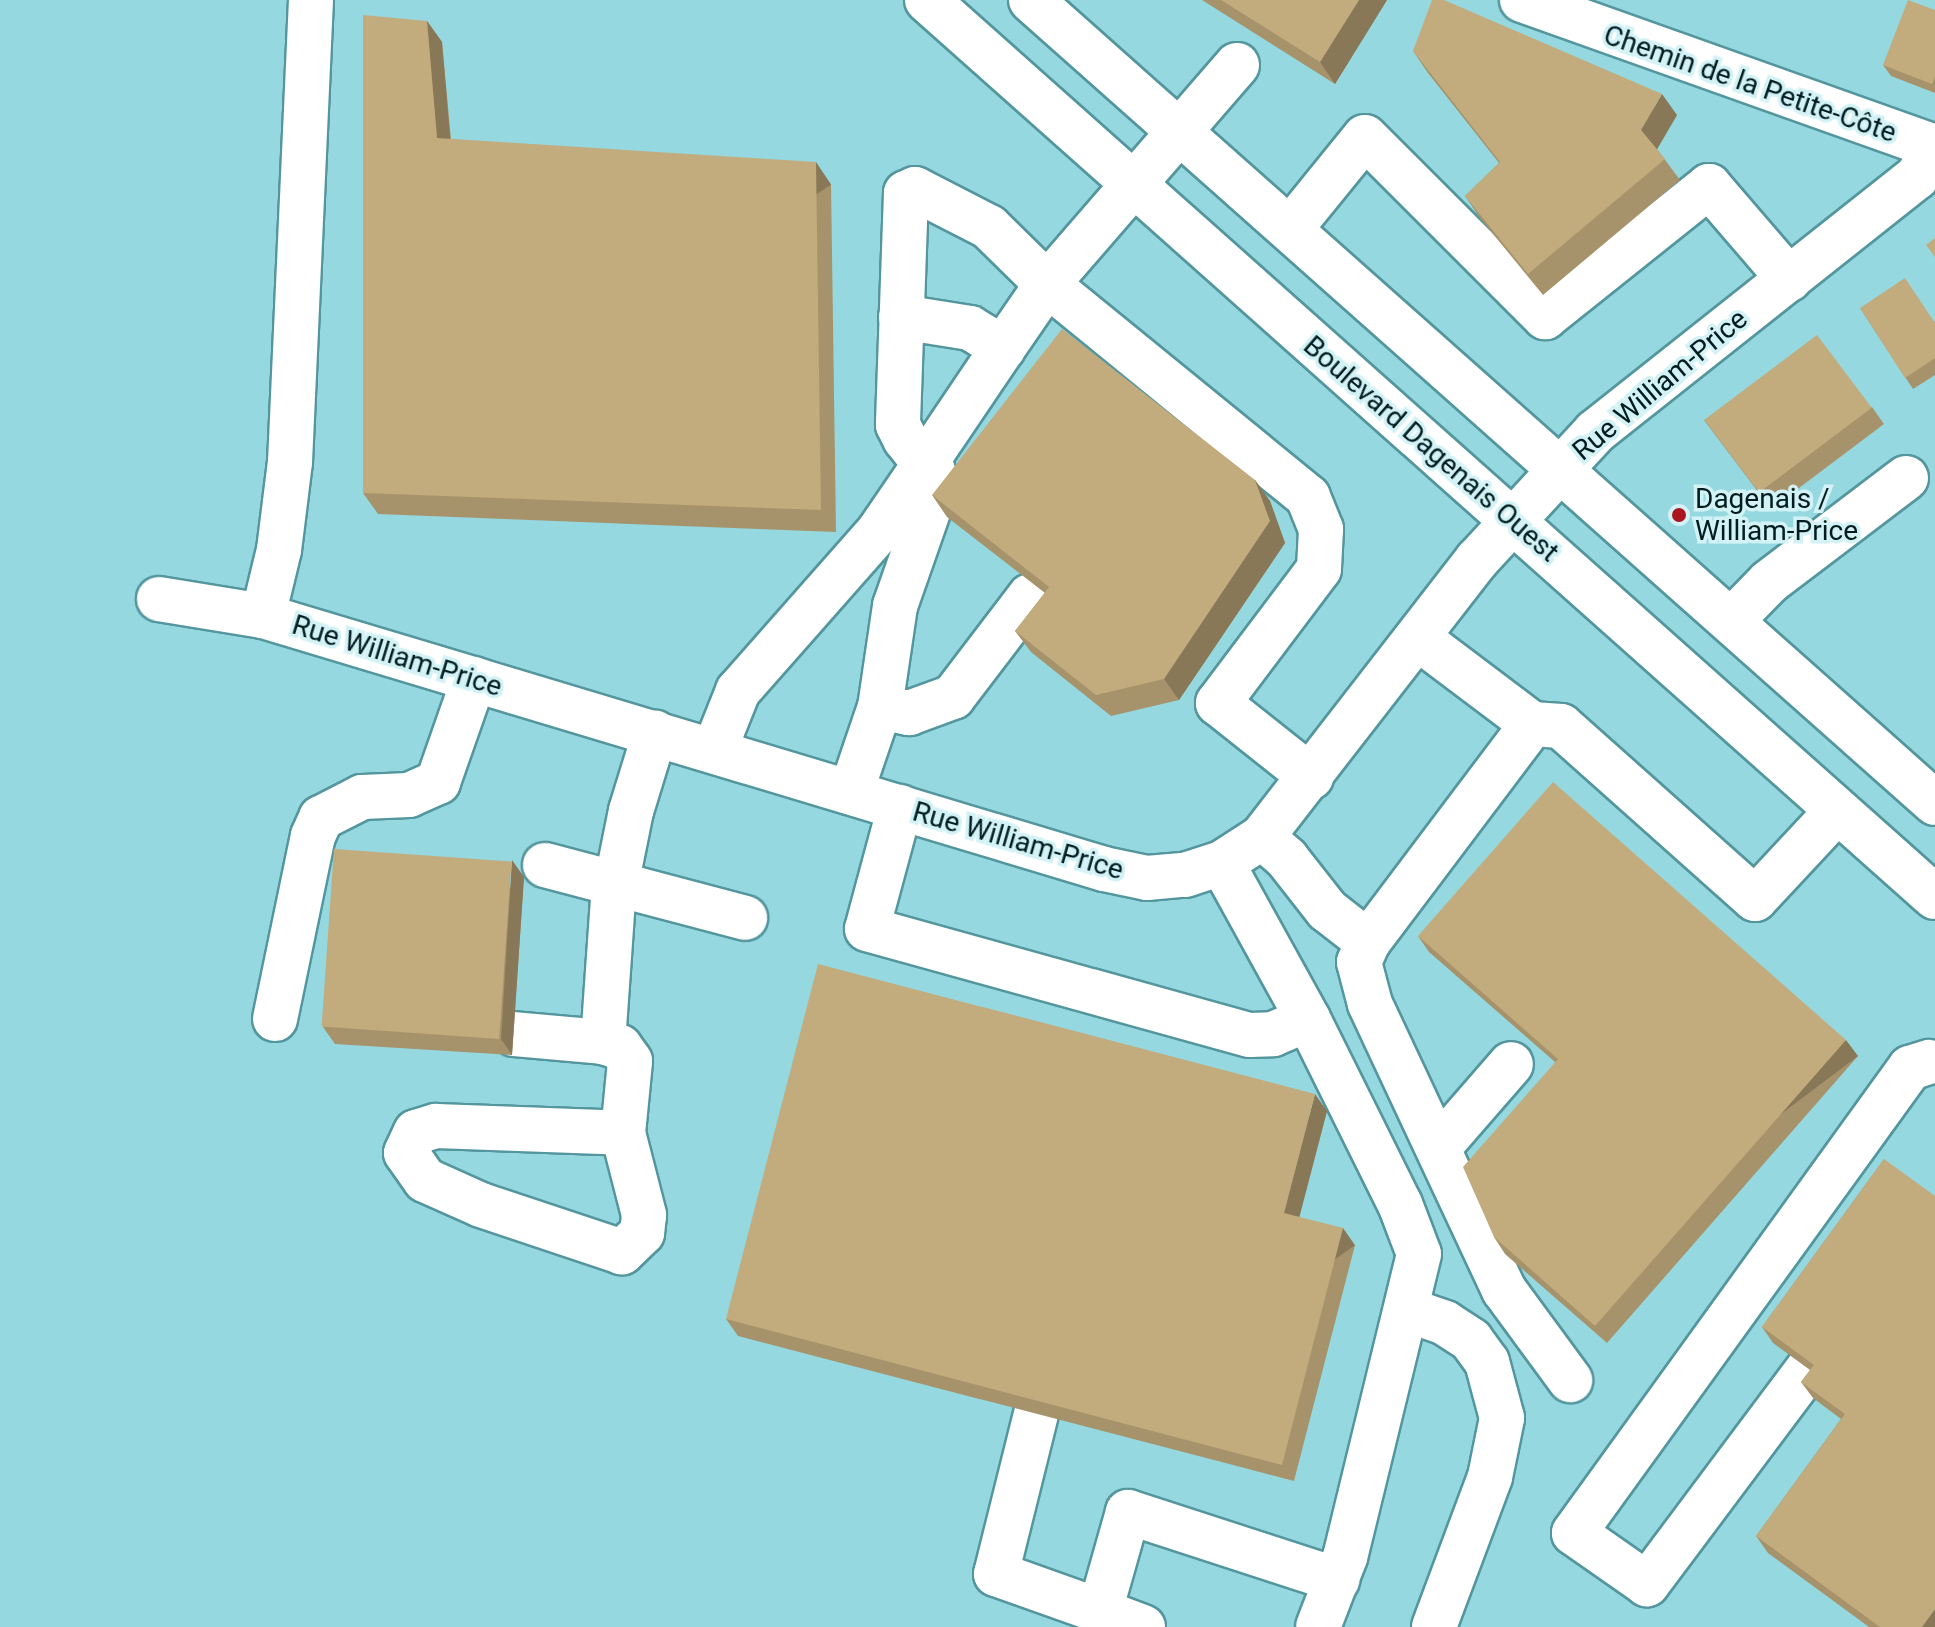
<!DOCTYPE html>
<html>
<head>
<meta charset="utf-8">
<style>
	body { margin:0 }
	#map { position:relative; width:1935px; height:1627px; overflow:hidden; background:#95d8e0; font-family:Roboto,sans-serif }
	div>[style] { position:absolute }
	.roads { filter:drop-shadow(2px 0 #54969e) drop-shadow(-2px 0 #54969e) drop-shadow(0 2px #54969e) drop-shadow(0 -2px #54969e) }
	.minor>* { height:44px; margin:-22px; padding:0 22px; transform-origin:22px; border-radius:22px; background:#fff }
	.major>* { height:44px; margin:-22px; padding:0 22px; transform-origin:22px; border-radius:22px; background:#fff }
	.wall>* { inset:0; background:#a7936b }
	.shaded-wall>* { inset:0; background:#887857; transform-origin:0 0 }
	.building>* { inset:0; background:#c2ab7c; transform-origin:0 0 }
	.dots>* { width:22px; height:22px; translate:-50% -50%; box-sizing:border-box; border:4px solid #d2f2f6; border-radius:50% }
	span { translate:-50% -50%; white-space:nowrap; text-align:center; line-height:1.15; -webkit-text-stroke:7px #d2f2f6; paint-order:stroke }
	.street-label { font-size:28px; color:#011c1f }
	.poi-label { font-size:28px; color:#011c1f }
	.left { translate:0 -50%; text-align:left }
</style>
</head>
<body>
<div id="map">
	<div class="roads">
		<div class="minor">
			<div style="left:1522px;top:0;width:438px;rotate:19.6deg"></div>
			<div style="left:1237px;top:65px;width:290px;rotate:130.9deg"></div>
			<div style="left:1047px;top:284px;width:337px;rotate:39.2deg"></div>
			<div style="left:1308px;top:497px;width:35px;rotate:68deg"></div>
			<div style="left:1321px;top:529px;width:40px;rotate:92.9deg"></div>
			<div style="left:1319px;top:569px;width:168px;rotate:127deg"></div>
			<div style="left:1218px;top:703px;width:119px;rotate:38.5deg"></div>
			<div style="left:1291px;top:228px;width:117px;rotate:-50.9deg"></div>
			<div style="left:1365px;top:137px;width:255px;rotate:45deg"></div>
			<div style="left:1545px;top:317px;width:210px;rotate:-38.6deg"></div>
			<div style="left:1709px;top:186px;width:123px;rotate:49.3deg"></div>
			<div style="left:901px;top:317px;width:70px;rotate:9.1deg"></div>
			<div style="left:970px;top:328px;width:39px;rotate:31deg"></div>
			<div style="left:159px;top:599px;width:105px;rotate:9.3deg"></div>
			<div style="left:263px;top:616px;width:878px;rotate:16.74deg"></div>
			<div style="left:1104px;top:869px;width:44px;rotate:11.8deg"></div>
			<div style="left:1147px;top:878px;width:38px;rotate:-5deg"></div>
			<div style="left:1185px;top:875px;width:39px;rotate:-18deg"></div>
			<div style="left:1222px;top:863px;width:48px;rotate:-33deg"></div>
			<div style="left:1262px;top:837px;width:351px;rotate:-52.2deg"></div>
			<div style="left:1477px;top:560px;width:174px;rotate:-47.3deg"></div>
			<div style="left:1595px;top:432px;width:411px;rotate:-38.4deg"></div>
			<div style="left:1917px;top:177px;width:33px;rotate:-57deg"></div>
			<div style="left:263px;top:616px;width:68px;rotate:-76.4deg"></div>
			<div style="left:279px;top:550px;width:89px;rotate:-82.9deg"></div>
			<div style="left:290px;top:462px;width:462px;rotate:-87.4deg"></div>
			<div style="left:1731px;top:621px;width:54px;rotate:-45.7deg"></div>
			<div style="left:1769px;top:582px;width:172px;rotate:-37.2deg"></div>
			<div style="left:1532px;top:724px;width:29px;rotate:4deg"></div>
			<div style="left:1561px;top:726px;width:260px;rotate:41.7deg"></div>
			<div style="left:1755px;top:899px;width:120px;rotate:-47deg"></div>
			<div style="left:714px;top:751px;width:65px;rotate:-68.2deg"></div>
			<div style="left:738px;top:691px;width:213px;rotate:-48.6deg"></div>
			<div style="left:879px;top:531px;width:83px;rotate:-55.7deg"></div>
			<div style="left:926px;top:462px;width:138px;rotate:-56deg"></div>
			<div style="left:1003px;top:348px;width:78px;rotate:-55.5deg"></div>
			<div style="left:1047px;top:284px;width:81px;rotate:-135.5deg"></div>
			<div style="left:989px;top:227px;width:83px;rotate:-152.8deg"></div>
			<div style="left:915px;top:189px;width:10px;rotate:156deg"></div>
			<div style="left:906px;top:193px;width:232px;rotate:92deg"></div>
			<div style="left:898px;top:425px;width:16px;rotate:63deg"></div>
			<div style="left:905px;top:439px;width:14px;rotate:51deg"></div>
			<div style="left:914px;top:450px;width:17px;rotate:45deg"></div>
			<div style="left:926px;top:462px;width:11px;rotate:52deg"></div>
			<div style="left:933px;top:471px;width:16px;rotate:75deg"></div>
			<div style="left:937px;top:486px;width:127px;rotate:109.3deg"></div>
			<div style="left:895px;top:606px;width:102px;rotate:98.4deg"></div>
			<div style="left:851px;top:792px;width:90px;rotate:-71.2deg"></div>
			<div style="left:880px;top:707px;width:30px;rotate:12deg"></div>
			<div style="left:909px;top:713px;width:47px;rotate:-20deg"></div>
			<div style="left:953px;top:697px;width:127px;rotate:-52.7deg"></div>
			<div style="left:900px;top:807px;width:126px;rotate:105.1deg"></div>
			<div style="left:867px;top:929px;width:397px;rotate:15.5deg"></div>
			<div style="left:1250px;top:1035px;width:23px;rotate:-2deg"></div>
			<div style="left:1273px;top:1034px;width:38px;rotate:-23deg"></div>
			<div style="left:1308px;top:1019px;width:178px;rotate:-118.9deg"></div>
			<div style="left:1262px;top:837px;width:33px;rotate:41deg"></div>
			<div style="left:1287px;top:859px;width:65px;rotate:51.9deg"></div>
			<div style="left:1327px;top:910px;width:52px;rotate:38deg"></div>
			<div style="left:1368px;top:942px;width:273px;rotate:-53deg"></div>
			<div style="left:1532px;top:724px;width:143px;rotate:-143deg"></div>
			<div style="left:545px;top:865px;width:207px;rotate:14.8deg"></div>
			<div style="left:1368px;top:942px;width:22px;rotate:114deg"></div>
			<div style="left:1359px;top:962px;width:43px;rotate:75.3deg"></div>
			<div style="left:1370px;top:1004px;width:316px;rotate:64.9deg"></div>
			<div style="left:1504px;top:1290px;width:112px;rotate:53.7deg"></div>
			<div style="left:275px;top:1019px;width:187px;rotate:-78.3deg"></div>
			<div style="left:313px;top:836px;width:20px;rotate:-66deg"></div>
			<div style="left:321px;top:818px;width:46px;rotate:-27.1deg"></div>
			<div style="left:362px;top:797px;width:47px;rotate:-2.4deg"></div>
			<div style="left:409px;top:795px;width:32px;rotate:-24deg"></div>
			<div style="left:438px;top:782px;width:109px;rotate:-70.7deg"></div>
			<div style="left:1308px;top:1019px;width:207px;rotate:63.6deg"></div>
			<div style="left:1400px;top:1204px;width:53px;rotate:69.2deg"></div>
			<div style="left:1419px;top:1254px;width:312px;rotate:103.7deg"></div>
			<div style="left:1345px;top:1557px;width:75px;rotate:111.1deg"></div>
			<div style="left:514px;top:1034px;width:89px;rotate:5.1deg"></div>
			<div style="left:623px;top:1133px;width:85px;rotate:75.6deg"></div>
			<div style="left:644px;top:1215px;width:18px;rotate:96deg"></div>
			<div style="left:642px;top:1233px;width:28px;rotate:136deg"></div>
			<div style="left:622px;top:1252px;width:149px;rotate:-161.6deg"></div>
			<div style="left:481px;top:1205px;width:61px;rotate:-155.9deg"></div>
			<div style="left:425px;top:1180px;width:33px;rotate:-125deg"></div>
			<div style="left:406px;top:1153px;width:23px;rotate:-65deg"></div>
			<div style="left:416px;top:1132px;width:21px;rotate:-17deg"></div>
			<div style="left:436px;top:1126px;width:187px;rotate:2.1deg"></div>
			<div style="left:623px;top:1133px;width:72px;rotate:-84.4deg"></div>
			<div style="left:630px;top:1061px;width:17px;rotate:-126deg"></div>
			<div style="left:620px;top:1047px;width:18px;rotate:-164deg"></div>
			<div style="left:603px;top:1042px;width:142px;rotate:-86deg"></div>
			<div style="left:613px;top:900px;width:91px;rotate:-78.6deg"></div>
			<div style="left:631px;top:811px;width:82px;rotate:-72.9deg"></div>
			<div style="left:1438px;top:1148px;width:111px;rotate:-49deg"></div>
			<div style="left:1408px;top:1310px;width:39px;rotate:19deg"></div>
			<div style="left:1445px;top:1323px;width:31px;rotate:33deg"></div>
			<div style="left:1471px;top:1340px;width:27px;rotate:54deg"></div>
			<div style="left:1487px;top:1362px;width:58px;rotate:75deg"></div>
			<div style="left:1502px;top:1418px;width:60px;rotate:101.5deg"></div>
			<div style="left:1490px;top:1477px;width:160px;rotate:110.5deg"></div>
			<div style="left:1808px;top:1369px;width:269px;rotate:126.8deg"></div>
			<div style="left:1647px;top:1584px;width:89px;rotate:-145.1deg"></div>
			<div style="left:1574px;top:1533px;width:574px;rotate:-54.15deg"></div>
			<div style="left:1910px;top:1068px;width:20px;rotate:-18deg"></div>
			<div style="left:1036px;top:1414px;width:165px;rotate:104deg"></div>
			<div style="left:996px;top:1574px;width:110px;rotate:19.6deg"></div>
			<div style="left:1143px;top:1627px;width:46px;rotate:-159.6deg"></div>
			<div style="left:1100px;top:1611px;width:103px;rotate:-74.2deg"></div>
			<div style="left:1128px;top:1512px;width:220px;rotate:18deg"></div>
		</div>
		<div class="major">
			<div style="left:927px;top:0;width:1349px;rotate:41.67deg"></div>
			<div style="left:1031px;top:0;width:1209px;rotate:41.61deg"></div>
		</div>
	</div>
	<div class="wall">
		<div style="clip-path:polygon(1202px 0,1387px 0,1335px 84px)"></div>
		<div style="clip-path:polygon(1935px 10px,1935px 93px,1891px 76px,1883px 65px)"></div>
		<div style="clip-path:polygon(427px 21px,442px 42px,451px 139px,831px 184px,836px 532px,378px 514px,363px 493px)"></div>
		<div style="clip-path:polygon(1413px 51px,1677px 115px,1657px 149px,1680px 180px,1543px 295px,1480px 218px,1465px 196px,1499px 163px,1428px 73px)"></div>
		<div style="clip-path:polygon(1860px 308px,1935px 322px,1935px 375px,1913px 389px)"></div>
		<div style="clip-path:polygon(1872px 407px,1884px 424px,1771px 509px,1704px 420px)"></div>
		<div style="clip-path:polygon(1255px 480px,1270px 501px,1285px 543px,1179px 700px,1111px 716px,1031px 652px,1015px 631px,1045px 593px,947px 517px,932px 495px)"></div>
		<div style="clip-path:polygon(524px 877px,512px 1055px,335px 1044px,323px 1027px)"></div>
		<div style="clip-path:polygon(1418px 936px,1858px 1056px,1607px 1343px,1505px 1254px,1494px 1237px,1555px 1062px,1429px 952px)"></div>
		<div style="clip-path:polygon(1327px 1111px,1299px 1217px,1355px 1245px,1294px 1481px,738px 1336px,726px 1319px)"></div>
		<div style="clip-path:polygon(1884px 1159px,1935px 1627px,1869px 1627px,1768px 1553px,1756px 1536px,1841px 1419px,1813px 1398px,1801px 1382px,1810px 1370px,1773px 1343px,1762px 1327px)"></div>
	</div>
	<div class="shaded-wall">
		<div style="clip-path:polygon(1359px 0,1387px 0,1335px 84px,1320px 62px)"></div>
		<div style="clip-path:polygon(427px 21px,442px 42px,452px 160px,437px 138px)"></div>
		<div style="clip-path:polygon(1662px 94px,1677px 115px,1656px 151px,1641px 130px)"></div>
		<div style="left:816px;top:162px;width:27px;height:348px;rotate:56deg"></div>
		<div style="clip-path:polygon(1255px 480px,1270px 501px,1285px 543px,1179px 700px,1164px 679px)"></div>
		<div style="clip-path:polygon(512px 860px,524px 877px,512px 1055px,501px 1039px)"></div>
		<div style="left:1846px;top:1040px;width:20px;height:381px;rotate:53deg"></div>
		<div style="clip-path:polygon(1315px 1094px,1327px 1111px,1296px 1230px,1284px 1213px)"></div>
		<div style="left:1343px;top:1228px;width:21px;height:245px;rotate:55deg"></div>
		<div style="clip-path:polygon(1935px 1609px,1935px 1627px,1922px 1627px)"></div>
	</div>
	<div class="building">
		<div style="clip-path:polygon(1221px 0,1359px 0,1320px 62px)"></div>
		<div style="clip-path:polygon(1432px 0,1444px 0,1662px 94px,1641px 130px,1665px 159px,1528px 274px,1465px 196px,1500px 162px,1413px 51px)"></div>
		<div style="clip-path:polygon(1908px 0,1935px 10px,1935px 76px,1932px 84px,1883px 65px)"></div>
		<div style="clip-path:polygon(363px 15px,427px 21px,437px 138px,816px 162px,821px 510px,363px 493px)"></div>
		<div style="clip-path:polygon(1935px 238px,1935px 257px,1926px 245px)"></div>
		<div style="clip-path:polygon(1905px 278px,1935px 323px,1935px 358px,1905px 378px,1860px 308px)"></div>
		<div style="clip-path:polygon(1062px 329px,1255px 480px,1270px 521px,1164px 679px,1096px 695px,1015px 631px,1049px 587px,932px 495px)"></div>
		<div style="left:1817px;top:335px;width:91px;height:141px;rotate:53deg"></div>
		<div style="clip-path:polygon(1553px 782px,1846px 1040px,1595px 1326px,1494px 1237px,1463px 1167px,1558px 1059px,1418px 936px)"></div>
		<div style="left:334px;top:849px;width:178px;height:178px;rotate:4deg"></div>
		<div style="clip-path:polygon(818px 964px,1315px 1094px,1284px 1213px,1343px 1228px,1282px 1465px,726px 1319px)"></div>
		<div style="clip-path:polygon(1884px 1159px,1935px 1196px,1935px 1609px,1922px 1627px,1880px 1627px,1756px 1536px,1845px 1414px,1801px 1382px,1814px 1365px,1762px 1327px)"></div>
	</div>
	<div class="dots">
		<div style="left:1679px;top:515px;background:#aa1520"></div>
	</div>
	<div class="street-label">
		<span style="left:1750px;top:84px;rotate:19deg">Chemin de la Petite-Côte</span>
		<span style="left:1660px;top:385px;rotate:-40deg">Rue William-Price</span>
		<span style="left:1431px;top:449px;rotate:41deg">Boulevard Dagenais Ouest</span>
		<span style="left:397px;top:656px;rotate:17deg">Rue William-Price</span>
		<span style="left:1018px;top:841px;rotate:16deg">Rue William-Price</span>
	</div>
	<div class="poi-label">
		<span class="left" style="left:1695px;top:515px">Dagenais /<br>William-Price</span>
	</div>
</div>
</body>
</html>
